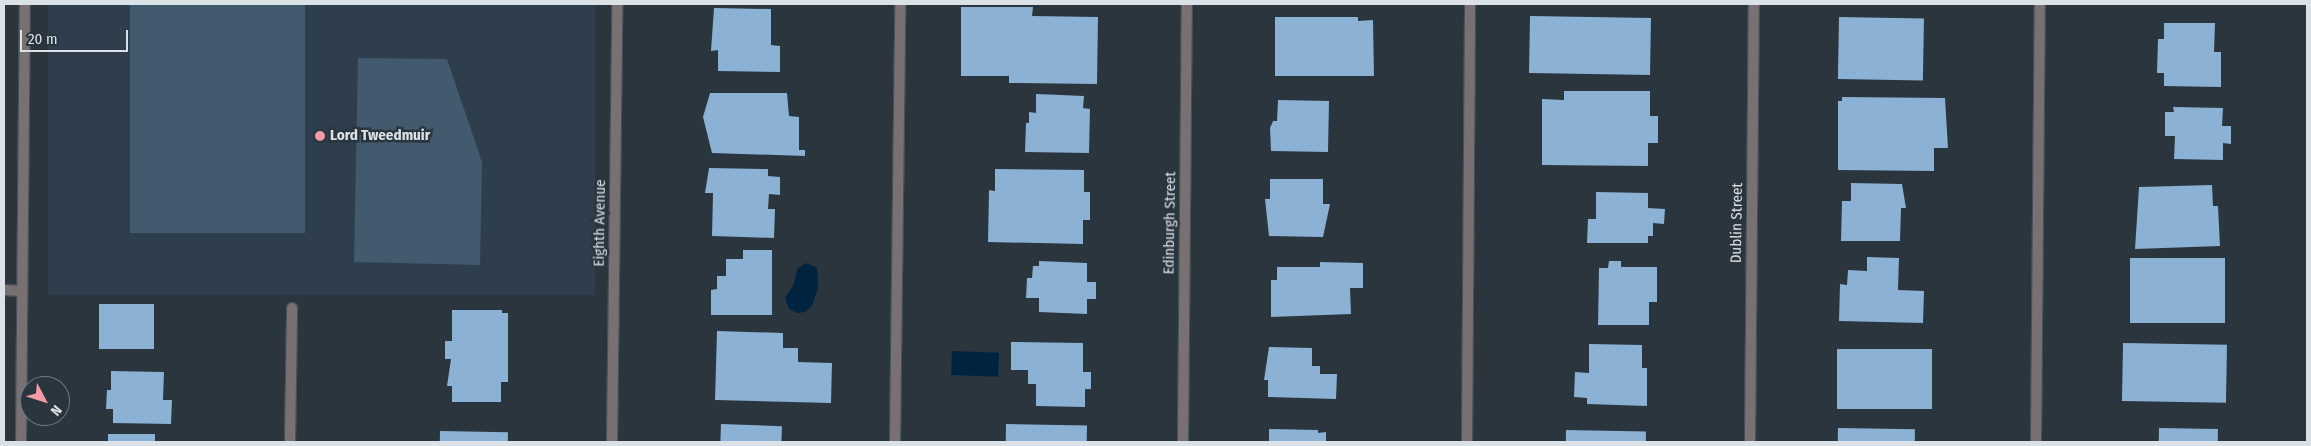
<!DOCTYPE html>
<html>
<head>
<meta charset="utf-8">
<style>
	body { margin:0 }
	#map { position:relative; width:2311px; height:446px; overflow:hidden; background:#2a353e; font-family:"Fira Sans Condensed",sans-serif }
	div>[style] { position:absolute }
	.built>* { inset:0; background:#2e3e4c; transform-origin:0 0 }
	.green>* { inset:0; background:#435a6e; transform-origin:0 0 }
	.water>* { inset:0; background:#002440; transform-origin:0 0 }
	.building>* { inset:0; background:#8bb1d4; transform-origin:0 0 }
	.roads { filter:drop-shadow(1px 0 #465159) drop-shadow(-1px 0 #465159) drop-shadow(0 1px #465159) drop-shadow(0 -1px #465159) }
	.service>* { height:10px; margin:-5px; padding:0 5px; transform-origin:5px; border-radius:5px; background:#787071 }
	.minor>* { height:10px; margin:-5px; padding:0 5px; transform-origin:5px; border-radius:5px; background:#787071 }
	.tertiary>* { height:10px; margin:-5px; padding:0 5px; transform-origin:5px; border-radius:5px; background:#787071 }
	.dots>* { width:14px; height:14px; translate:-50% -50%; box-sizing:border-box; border:2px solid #2a353e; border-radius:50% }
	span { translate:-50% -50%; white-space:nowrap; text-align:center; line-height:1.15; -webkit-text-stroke:5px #2a353e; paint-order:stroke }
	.poi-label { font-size:15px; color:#dae1e7; font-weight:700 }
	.left { translate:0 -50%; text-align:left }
	.street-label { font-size:15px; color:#dae1e7 }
	.frame { position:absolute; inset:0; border:5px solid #dae1e7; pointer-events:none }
	.north { position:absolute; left:20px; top:376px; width:50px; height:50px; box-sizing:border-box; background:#2a353e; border:1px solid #707a82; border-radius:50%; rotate:130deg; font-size:14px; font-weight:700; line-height:20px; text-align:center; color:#dae1e7 }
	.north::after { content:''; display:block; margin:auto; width:18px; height:22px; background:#f39aa7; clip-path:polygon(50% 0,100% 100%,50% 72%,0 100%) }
	.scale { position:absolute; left:20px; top:30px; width:108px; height:22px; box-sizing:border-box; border:2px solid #dae1e7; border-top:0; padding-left:6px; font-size:15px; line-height:18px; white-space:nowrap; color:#dae1e7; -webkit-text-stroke:4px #2a353e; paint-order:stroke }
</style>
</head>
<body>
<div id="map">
	<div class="built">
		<div style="left:48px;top:4px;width:547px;height:291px"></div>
	</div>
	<div class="green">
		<div style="left:130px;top:4px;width:175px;height:229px"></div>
		<div style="clip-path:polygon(358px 58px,447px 59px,482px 162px,480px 265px,354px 262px)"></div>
	</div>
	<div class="water">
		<div style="clip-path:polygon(806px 263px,817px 268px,818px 288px,812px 306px,805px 312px,797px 313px,789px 309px,785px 298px,794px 284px,797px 269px)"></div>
		<div style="left:952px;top:351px;width:47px;height:24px;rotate:2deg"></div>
	</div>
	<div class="building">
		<div style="clip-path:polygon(961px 7px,1033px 7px,1032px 16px,1098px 17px,1097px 84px,1009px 83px,1009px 76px,961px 76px)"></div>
		<div style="clip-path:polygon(714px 8px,771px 9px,771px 45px,780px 46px,780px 72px,718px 71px,718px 50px,711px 51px)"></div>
		<div style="clip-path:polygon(1275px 17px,1358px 17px,1358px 21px,1373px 20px,1374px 76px,1275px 76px)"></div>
		<div style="left:1839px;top:17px;width:85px;height:62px;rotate:1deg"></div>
		<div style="left:1651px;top:18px;width:57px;height:121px;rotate:91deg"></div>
		<div style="clip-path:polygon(2164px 23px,2215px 23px,2214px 52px,2221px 52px,2221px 87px,2164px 86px,2164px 73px,2157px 73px,2158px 39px,2164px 39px)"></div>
		<div style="clip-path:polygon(1564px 91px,1650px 91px,1650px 116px,1658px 116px,1658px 143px,1648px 143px,1648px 166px,1542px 165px,1542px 99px,1564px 100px)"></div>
		<div style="clip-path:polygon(710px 93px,787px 93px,789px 116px,799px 117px,799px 150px,805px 150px,805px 156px,712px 153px,703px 117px)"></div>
		<div style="clip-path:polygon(1036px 94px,1084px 96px,1083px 108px,1090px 109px,1089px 153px,1025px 152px,1026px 123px,1029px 123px,1029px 112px,1036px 113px)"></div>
		<div style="clip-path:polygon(1842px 97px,1945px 98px,1948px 148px,1934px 148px,1934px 171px,1838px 170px,1838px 101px,1842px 101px)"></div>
		<div style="clip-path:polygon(1278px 100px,1329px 101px,1328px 152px,1271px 151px,1270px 128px,1273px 121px,1277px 121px)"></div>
		<div style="clip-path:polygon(2173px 107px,2223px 108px,2222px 126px,2231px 126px,2231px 144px,2223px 143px,2223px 160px,2174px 159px,2175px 136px,2165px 136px,2165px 112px,2174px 112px)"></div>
		<div style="clip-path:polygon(709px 168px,768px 169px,768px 176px,780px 177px,780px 195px,769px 194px,768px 209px,775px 209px,774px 238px,712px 236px,713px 193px,705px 193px)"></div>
		<div style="clip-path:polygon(995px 169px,1084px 170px,1084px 192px,1090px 192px,1090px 220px,1083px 220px,1083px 244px,988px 242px,989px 190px,995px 191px)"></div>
		<div style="clip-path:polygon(1270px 179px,1323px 179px,1323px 204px,1330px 204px,1323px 237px,1269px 236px,1265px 199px,1270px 199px)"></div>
		<div style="clip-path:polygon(1851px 183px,1902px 184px,1906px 208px,1901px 208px,1900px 241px,1841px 241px,1842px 201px,1851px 201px)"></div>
		<div style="clip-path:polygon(2212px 185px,2213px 206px,2218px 206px,2220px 246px,2135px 249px,2139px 187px)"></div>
		<div style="clip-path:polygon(1596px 192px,1648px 193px,1648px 208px,1665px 209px,1664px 224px,1653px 223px,1653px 236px,1648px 236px,1648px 243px,1587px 243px,1588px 219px,1596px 219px)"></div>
		<div style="clip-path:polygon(743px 250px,772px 250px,772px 315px,711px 315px,711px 290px,717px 289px,717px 276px,726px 276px,726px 259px,743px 259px)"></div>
		<div style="clip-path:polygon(1867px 257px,1899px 258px,1898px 290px,1924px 291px,1923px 323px,1839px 321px,1840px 284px,1847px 285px,1848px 270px,1867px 271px)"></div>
		<div style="left:2225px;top:258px;width:65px;height:95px;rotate:90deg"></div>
		<div style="clip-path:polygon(1039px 261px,1087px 263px,1087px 282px,1096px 282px,1096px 299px,1087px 299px,1087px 314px,1039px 312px,1039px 298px,1026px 298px,1027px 278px,1032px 278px,1033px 266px,1039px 266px)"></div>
		<div style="clip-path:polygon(1609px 261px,1621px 261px,1621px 267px,1657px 267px,1657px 302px,1649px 302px,1649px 325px,1598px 325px,1599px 268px,1608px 268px)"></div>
		<div style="clip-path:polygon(1320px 262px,1363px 263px,1363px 288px,1350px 288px,1351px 314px,1271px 317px,1271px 280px,1277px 280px,1277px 267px,1320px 267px)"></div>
		<div style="left:99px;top:304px;width:55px;height:45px"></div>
		<div style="clip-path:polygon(452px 310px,502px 310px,502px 313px,508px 313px,508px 382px,501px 382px,501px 402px,452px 402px,452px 386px,447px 386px,451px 359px,445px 359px,445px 341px,452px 341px)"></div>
		<div style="clip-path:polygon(717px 331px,783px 333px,783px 348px,798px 348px,798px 362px,832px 363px,831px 403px,715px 400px)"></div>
		<div style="clip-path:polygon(1011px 342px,1083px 343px,1083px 372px,1091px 372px,1091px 389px,1085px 389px,1085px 407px,1036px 406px,1036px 384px,1028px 384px,1028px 370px,1011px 370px)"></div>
		<div style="left:2123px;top:343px;width:104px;height:58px;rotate:1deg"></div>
		<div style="clip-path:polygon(1589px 344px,1642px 345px,1642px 368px,1647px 368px,1647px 406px,1587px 404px,1587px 398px,1574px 397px,1575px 372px,1589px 373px)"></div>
		<div style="clip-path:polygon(1269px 347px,1312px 348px,1312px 366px,1320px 366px,1320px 374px,1337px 374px,1336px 399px,1268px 397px,1268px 380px,1264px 380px)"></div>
		<div style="left:1837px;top:349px;width:95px;height:60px"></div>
		<div style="clip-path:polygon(111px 371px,164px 372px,163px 400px,172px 400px,171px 424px,113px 423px,113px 409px,106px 409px,107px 390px,111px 390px)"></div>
		<div style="left:721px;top:424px;width:61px;height:18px;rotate:2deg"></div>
		<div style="left:1006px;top:424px;width:81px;height:18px;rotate:1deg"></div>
		<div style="left:1838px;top:428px;width:77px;height:14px;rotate:1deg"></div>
		<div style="left:2159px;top:428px;width:59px;height:14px;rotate:1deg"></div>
		<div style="clip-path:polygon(1269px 429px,1318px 430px,1318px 433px,1326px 432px,1326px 442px,1269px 442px)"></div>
		<div style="left:1566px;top:430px;width:80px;height:12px;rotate:1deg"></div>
		<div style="left:440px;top:431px;width:68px;height:11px;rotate:1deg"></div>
		<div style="left:108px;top:434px;width:47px;height:8px"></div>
	</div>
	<div class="roads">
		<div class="service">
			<div style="left:290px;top:442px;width:134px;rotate:-89.1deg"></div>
			<div style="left:895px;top:442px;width:438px;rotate:-89.3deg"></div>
			<div style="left:1467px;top:442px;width:438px;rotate:-89.6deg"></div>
			<div style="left:2036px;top:442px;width:438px;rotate:-89.5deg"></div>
		</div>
		<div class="minor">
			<div style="left:4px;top:290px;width:18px;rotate:3deg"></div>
			<div style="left:21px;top:442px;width:438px;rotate:-89.5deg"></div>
			<div style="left:1183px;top:442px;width:438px;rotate:-89.5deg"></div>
			<div style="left:1750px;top:442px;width:438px;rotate:-89.5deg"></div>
		</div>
		<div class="tertiary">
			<div style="left:612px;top:442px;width:438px;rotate:-89.3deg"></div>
		</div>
	</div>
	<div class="dots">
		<div style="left:320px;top:136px;background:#f39aa7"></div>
	</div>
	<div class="poi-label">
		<span class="left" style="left:330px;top:136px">Lord Tweedmuir</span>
	</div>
	<div class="street-label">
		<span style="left:600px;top:223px;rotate:-89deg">Eighth Avenue</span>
		<span style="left:1170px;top:223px;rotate:-89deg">Edinburgh Street</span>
		<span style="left:1737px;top:223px;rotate:-89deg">Dublin Street</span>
	</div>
	<div class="frame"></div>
	<div class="north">N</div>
	<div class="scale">20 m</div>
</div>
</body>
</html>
